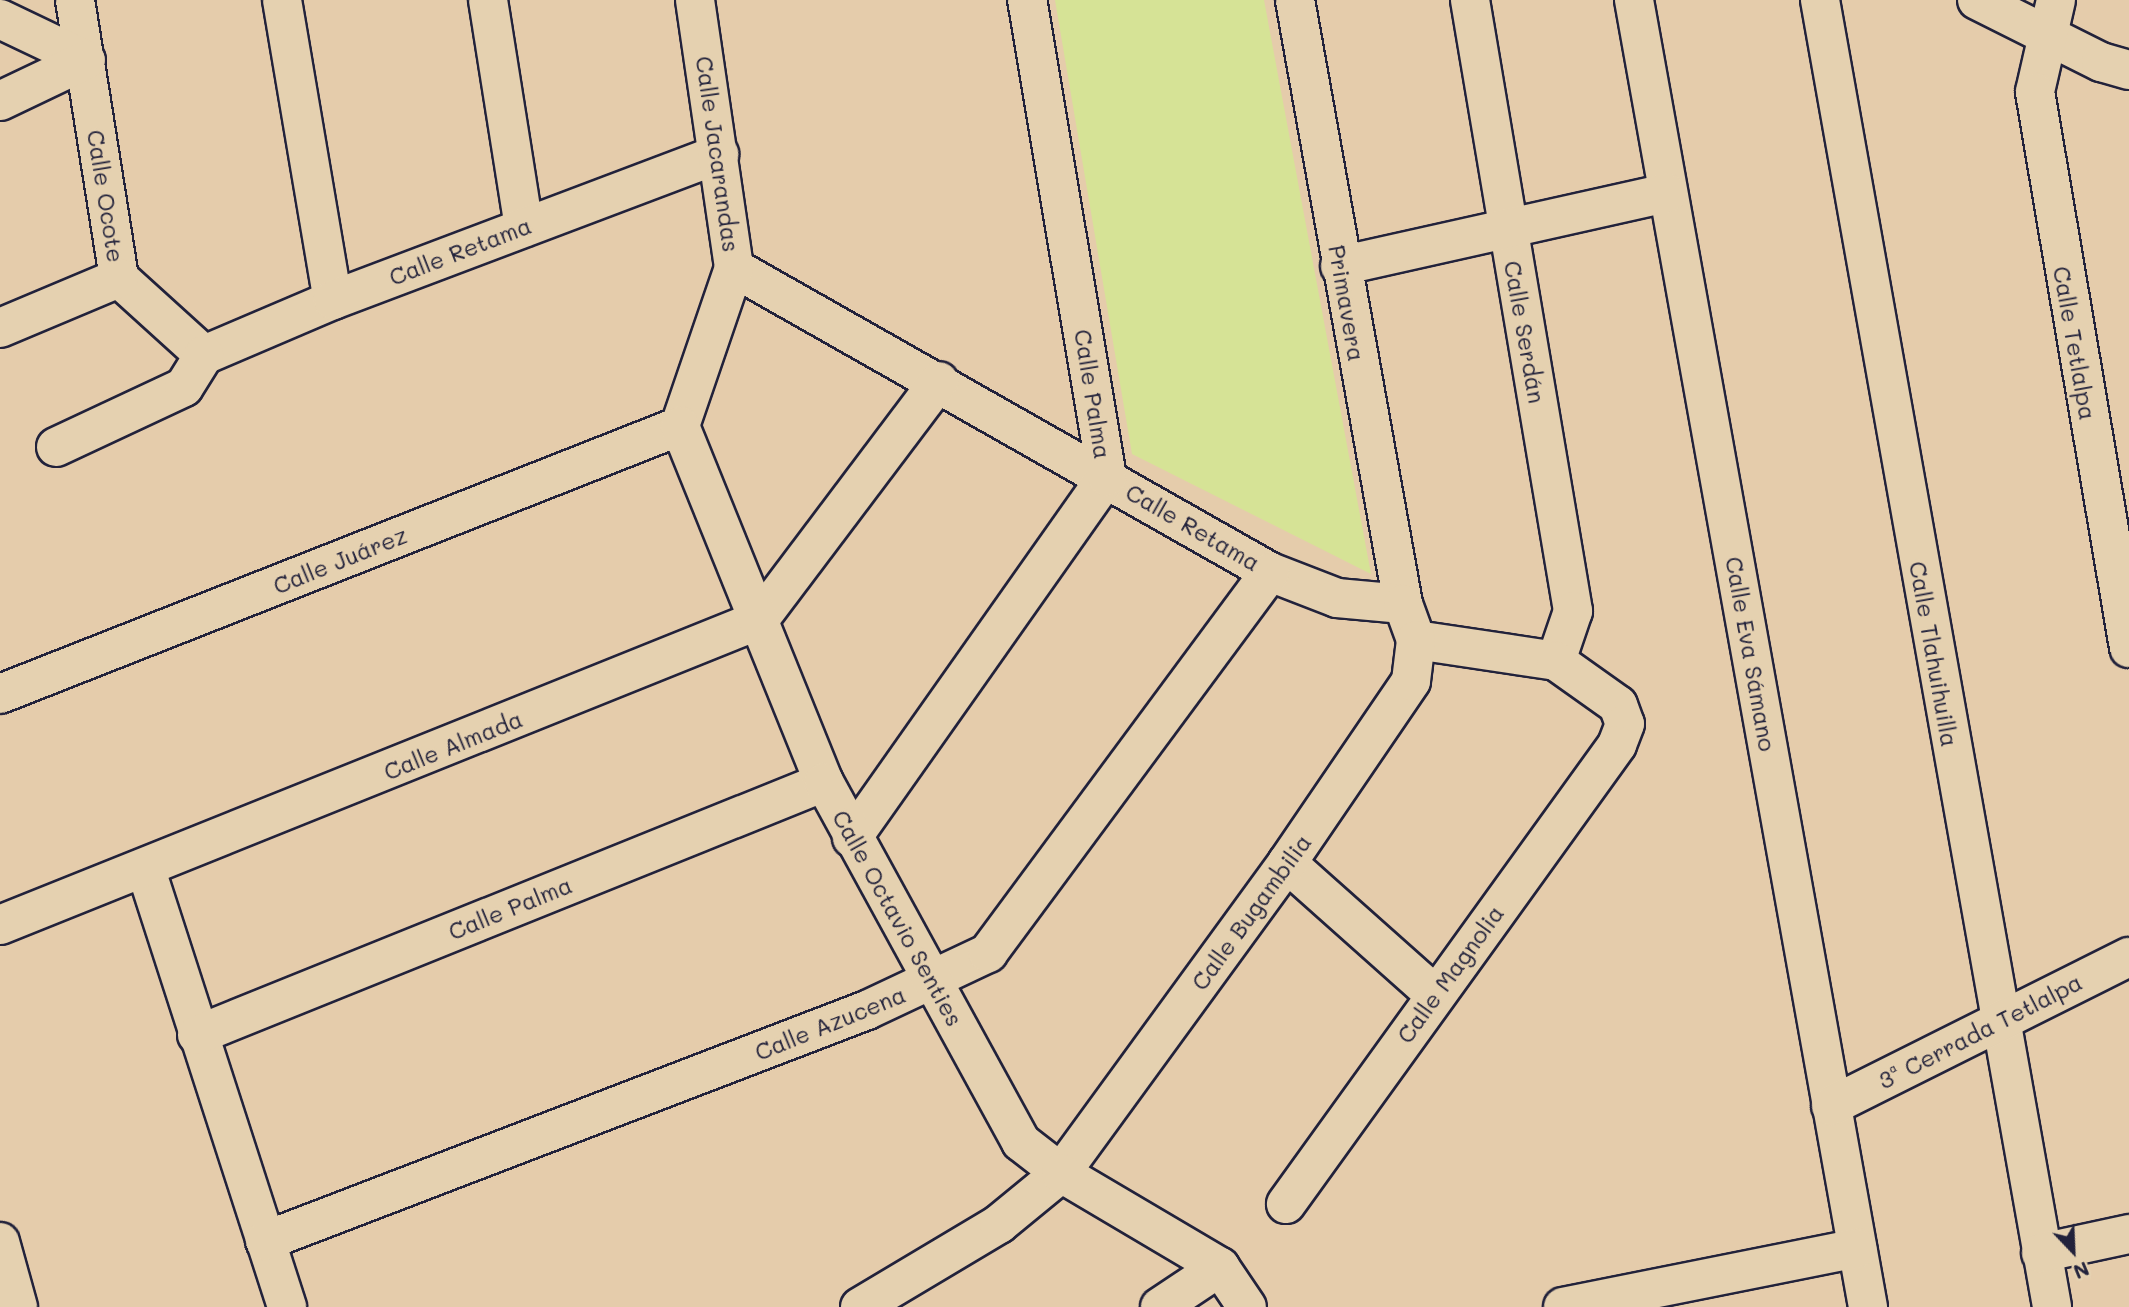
<!DOCTYPE html>
<html>
<head>
<meta charset="utf-8">
<style>
	body { margin:0 }
	#map { position:relative; width:2129px; height:1307px; overflow:hidden; background:#e5ccab; font-family:Mali,sans-serif }
	div>[style] { position:absolute }
	.green>* { inset:0; background:#d6e396 }
	.roads { filter:drop-shadow(2px 0 #22223b) drop-shadow(-2px 0 #22223b) drop-shadow(0 2px #22223b) drop-shadow(0 -2px #22223b) }
	.minor>* { height:38px; margin:-19px; padding:0 19px; transform-origin:19px; border-radius:19px; background:#e5d1b0 }
	.tertiary>* { height:38px; margin:-19px; padding:0 19px; transform-origin:19px; border-radius:19px; background:#e5d1b0 }
	span { translate:-50% -50%; white-space:nowrap; text-align:center; line-height:1.15; -webkit-text-stroke:5px #e5d1b0; paint-order:stroke }
	.street-label { font-size:23px; color:#22223b }
	.north { position:absolute; left:2038px; top:1216px; width:70px; height:70px; -webkit-text-stroke:5px #e5d1b0; paint-order:stroke; rotate:157deg; font-size:19px; font-weight:700; line-height:28px; text-align:center; color:#22223b }
	.north::after { content:''; display:block; margin:auto; width:24px; height:32px; background:#22223b; clip-path:polygon(50% 0,100% 100%,50% 72%,0 100%) }
</style>
</head>
<body>
<div id="map">
	<div class="green">
		<div style="clip-path:polygon(1055px 0,1264px 0,1371px 574px,1132px 454px)"></div>
	</div>
	<div class="roads">
		<div class="minor">
			<div style="left:75px;top:0;width:281px;rotate:81deg"></div>
			<div style="left:119px;top:278px;width:115px;rotate:42.2deg"></div>
			<div style="left:282px;top:0;width:304px;rotate:80.4deg"></div>
			<div style="left:488px;top:0;width:230px;rotate:81deg"></div>
			<div style="left:1295px;top:0;width:614px;rotate:79.86deg"></div>
			<div style="left:1470px;top:0;width:620px;rotate:80.43deg"></div>
			<div style="left:1573px;top:611px;width:53px;rotate:108.8deg"></div>
			<div style="left:1634px;top:0;width:1328px;rotate:79.85deg"></div>
			<div style="left:1820px;top:0;width:1327px;rotate:79.93deg"></div>
			<div style="left:1977px;top:0;width:139px;rotate:26.6deg"></div>
			<div style="left:2101px;top:62px;width:29px;rotate:16deg"></div>
			<div style="left:2056px;top:0;width:94px;rotate:102.9deg"></div>
			<div style="left:2035px;top:92px;width:564px;rotate:80.4deg"></div>
			<div style="left:0;top:19px;width:95px;rotate:25.5deg"></div>
			<div style="left:0;top:101px;width:95px;rotate:-25.5deg"></div>
			<div style="left:1340px;top:266px;width:335px;rotate:-12.6deg"></div>
			<div style="left:734px;top:268px;width:616px;rotate:29.56deg"></div>
			<div style="left:1270px;top:572px;width:72px;rotate:21.2deg"></div>
			<div style="left:1337px;top:598px;width:66px;rotate:5.2deg"></div>
			<div style="left:1403px;top:604px;width:38px;rotate:70deg"></div>
			<div style="left:1416px;top:640px;width:142px;rotate:8.5deg"></div>
			<div style="left:1556px;top:661px;width:76px;rotate:35.4deg"></div>
			<div style="left:1618px;top:705px;width:20px;rotate:70deg"></div>
			<div style="left:1625px;top:724px;width:22px;rotate:111deg"></div>
			<div style="left:1617px;top:745px;width:566px;rotate:125.8deg"></div>
			<div style="left:0;top:328px;width:129px;rotate:-22.8deg"></div>
			<div style="left:204px;top:355px;width:140px;rotate:-23.1deg"></div>
			<div style="left:333px;top:300px;width:413px;rotate:-20.7deg"></div>
			<div style="left:56px;top:447px;width:141px;rotate:-25.1deg"></div>
			<div style="left:184px;top:387px;width:38px;rotate:-58deg"></div>
			<div style="left:0;top:694px;width:731px;rotate:-21.51deg"></div>
			<div style="left:852px;top:838px;width:442px;rotate:-54.8deg"></div>
			<div style="left:1107px;top:477px;width:484px;rotate:-99.5deg"></div>
			<div style="left:1287px;top:863px;width:197px;rotate:41.7deg"></div>
			<div style="left:146px;top:870px;width:459px;rotate:72.1deg"></div>
			<div style="left:0;top:925px;width:818px;rotate:-21.89deg"></div>
			<div style="left:759px;top:620px;width:299px;rotate:-53deg"></div>
			<div style="left:197px;top:1035px;width:676px;rotate:-21.97deg"></div>
			<div style="left:1831px;top:1106px;width:333px;rotate:-26.6deg"></div>
			<div style="left:265px;top:1241px;width:645px;rotate:-20.99deg"></div>
			<div style="left:867px;top:1010px;width:134px;rotate:-25.2deg"></div>
			<div style="left:988px;top:953px;width:474px;rotate:-53.5deg"></div>
			<div style="left:0;top:1242px;width:67px;rotate:74.5deg"></div>
			<div style="left:2041px;top:1253px;width:90px;rotate:-12.2deg"></div>
			<div style="left:860px;top:1307px;width:162px;rotate:-30.8deg"></div>
			<div style="left:999px;top:1224px;width:80px;rotate:-39.4deg"></div>
			<div style="left:1061px;top:1173px;width:384px;rotate:-53.9deg"></div>
			<div style="left:1287px;top:863px;width:220px;rotate:-55.7deg"></div>
			<div style="left:1411px;top:681px;width:41px;rotate:-83deg"></div>
			<div style="left:1160px;top:1307px;width:72px;rotate:-33.7deg"></div>
			<div style="left:1563px;top:1307px;width:300px;rotate:-11.3deg"></div>
		</div>
		<div class="tertiary">
			<div style="left:695px;top:0;width:271px;rotate:81.7deg"></div>
			<div style="left:734px;top:268px;width:167px;rotate:108.9deg"></div>
			<div style="left:680px;top:426px;width:384px;rotate:68deg"></div>
			<div style="left:824px;top:782px;width:410px;rotate:61.3deg"></div>
			<div style="left:1021px;top:1142px;width:51px;rotate:37.8deg"></div>
			<div style="left:1061px;top:1173px;width:185px;rotate:30.6deg"></div>
			<div style="left:1220px;top:1267px;width:48px;rotate:56deg"></div>
		</div>
	</div>
	<div class="street-label">
		<span style="left:718px;top:154px;rotate:82deg">Calle Jacarandas</span>
		<span style="left:106px;top:196px;rotate:81deg">Calle Ocote</span>
		<span style="left:460px;top:251px;rotate:-21deg">Calle Retama</span>
		<span style="left:1347px;top:303px;rotate:80deg">Primavera</span>
		<span style="left:1525px;top:332px;rotate:80deg">Calle Serdán</span>
		<span style="left:2075px;top:343px;rotate:80deg">Calle Tetlalpa</span>
		<span style="left:1093px;top:394px;rotate:81deg">Calle Palma</span>
		<span style="left:1193px;top:527px;rotate:30deg">Calle Retama</span>
		<span style="left:340px;top:560px;rotate:-22deg">Calle Juárez</span>
		<span style="left:1751px;top:654px;rotate:80deg">Calle Eva Sámano</span>
		<span style="left:1934px;top:654px;rotate:80deg">Calle Tlahuihuilla</span>
		<span style="left:453px;top:745px;rotate:-22deg">Calle Almada</span>
		<span style="left:510px;top:908px;rotate:-22deg">Calle Palma</span>
		<span style="left:1251px;top:912px;rotate:-54deg">Calle Bugambilia</span>
		<span style="left:898px;top:918px;rotate:61deg">Calle Octavio Senties</span>
		<span style="left:1450px;top:974px;rotate:-54deg">Calle Magnolia</span>
		<span style="left:830px;top:1023px;rotate:-22deg">Calle Azucena</span>
		<span style="left:1980px;top:1031px;rotate:-27deg">3ª Cerrada Tetlalpa</span>
	</div>
	<div class="north">N</div>
</div>
</body>
</html>
